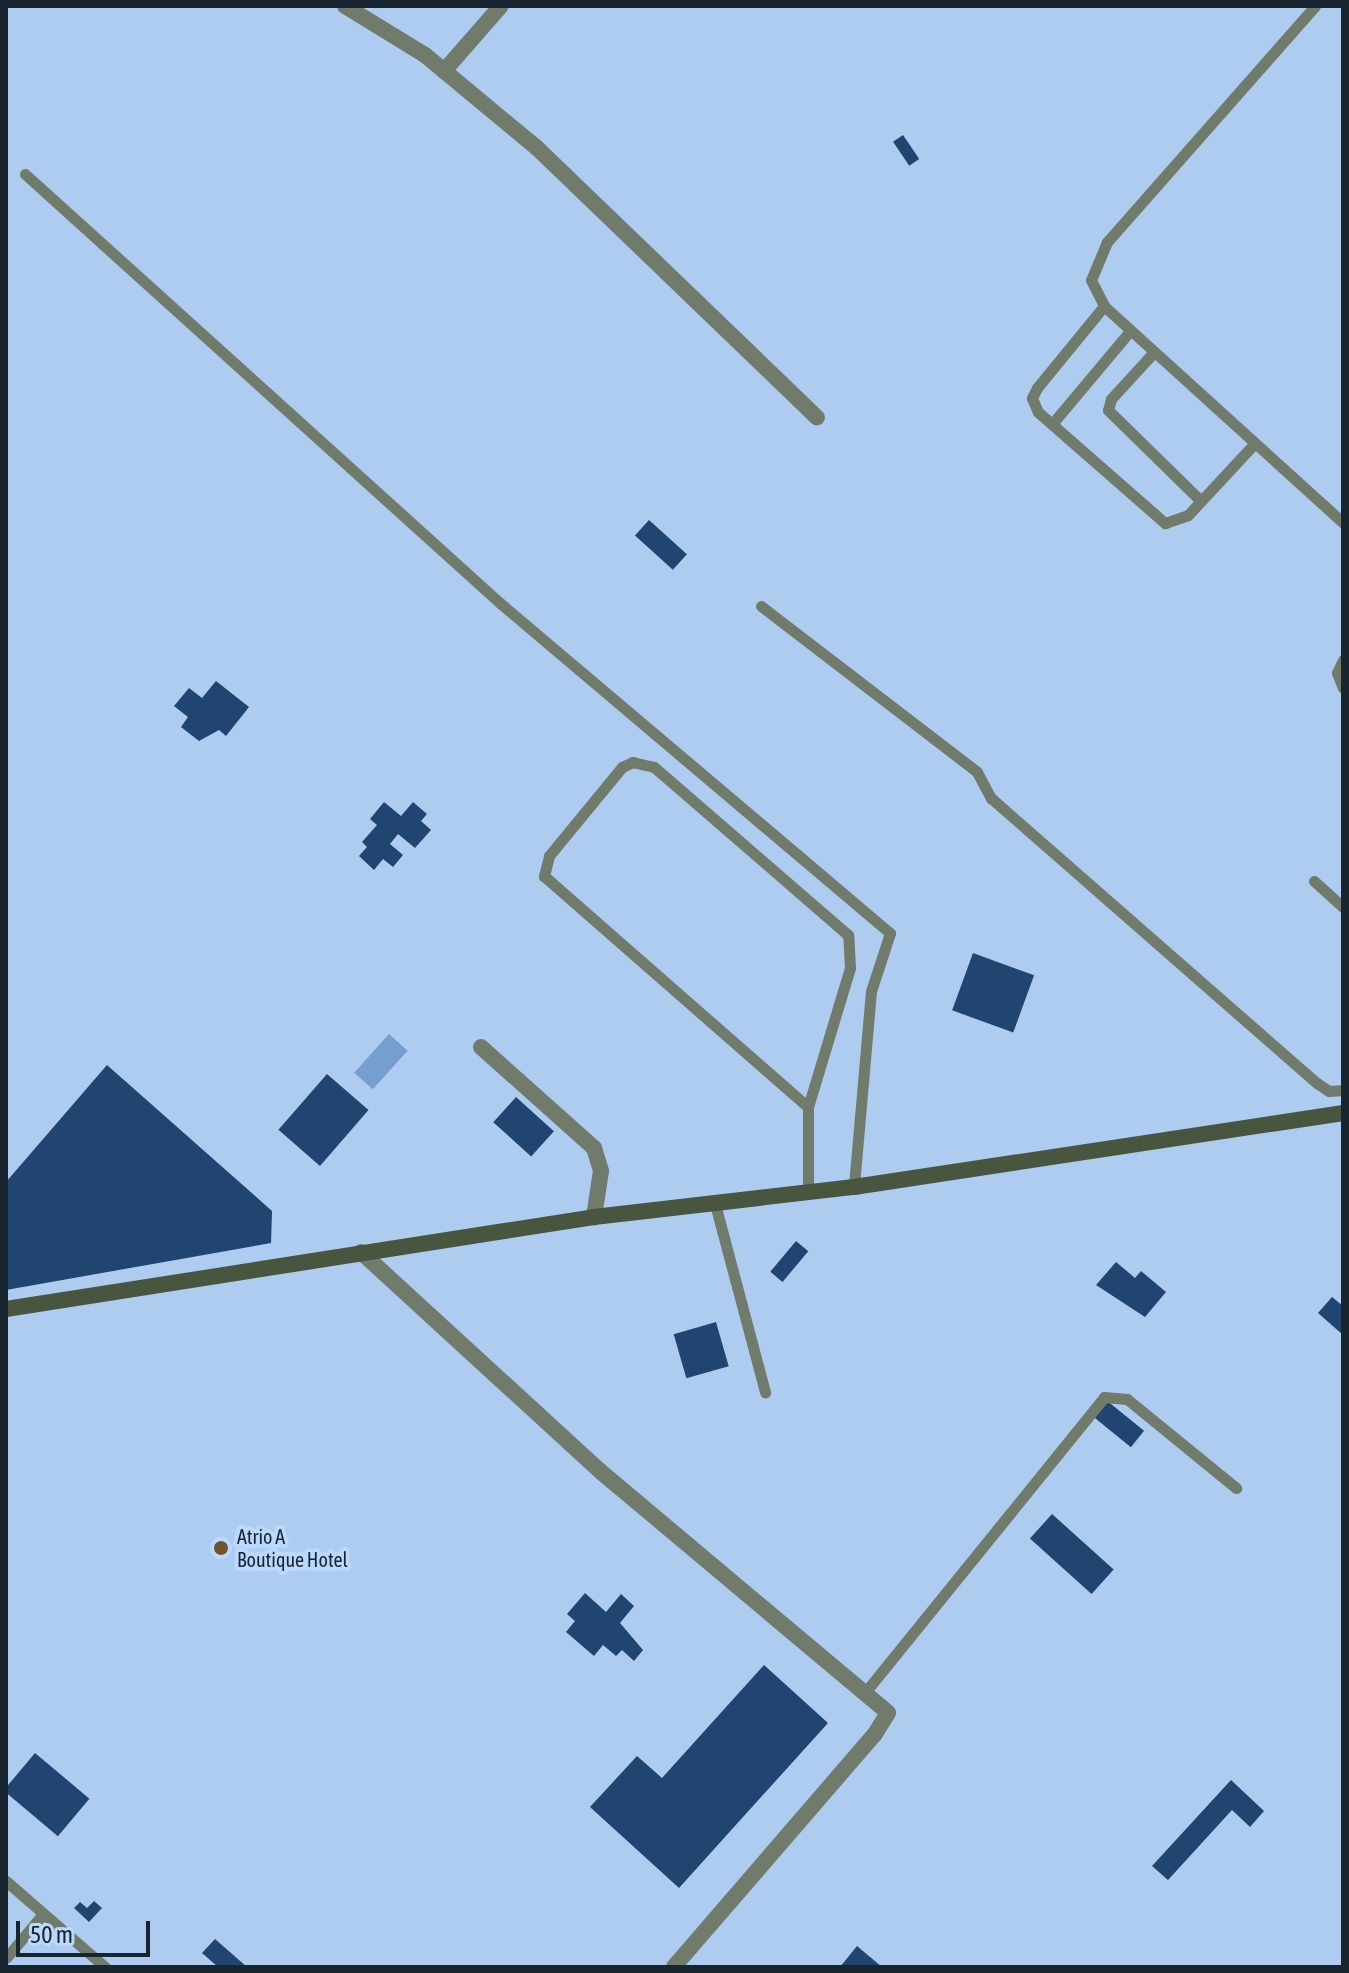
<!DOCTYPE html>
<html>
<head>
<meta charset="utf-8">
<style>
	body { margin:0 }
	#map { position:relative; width:1349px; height:1973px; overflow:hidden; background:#aeccef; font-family:"Asap Condensed",sans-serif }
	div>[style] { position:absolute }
	.water>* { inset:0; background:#769fd0; transform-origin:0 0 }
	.building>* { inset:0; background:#1f4570; transform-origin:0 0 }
	.service>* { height:11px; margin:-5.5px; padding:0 5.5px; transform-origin:5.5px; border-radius:5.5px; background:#717b6b }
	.minor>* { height:16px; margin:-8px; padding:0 8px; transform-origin:8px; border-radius:8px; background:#717b6b }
	.secondary>* { height:16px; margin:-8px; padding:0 8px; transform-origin:8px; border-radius:8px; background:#48563f }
	.dots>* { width:22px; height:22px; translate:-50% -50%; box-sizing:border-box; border:4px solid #bbd9fd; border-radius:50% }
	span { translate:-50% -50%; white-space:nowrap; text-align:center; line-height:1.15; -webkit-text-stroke:8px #bbd9fd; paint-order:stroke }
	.poi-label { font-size:20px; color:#192431 }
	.left { translate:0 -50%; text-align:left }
	.frame { position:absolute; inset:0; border:8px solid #192431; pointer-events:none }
	.scale { position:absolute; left:16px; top:1921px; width:134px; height:36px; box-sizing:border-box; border:4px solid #192431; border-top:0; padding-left:10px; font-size:24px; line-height:28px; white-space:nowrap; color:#192431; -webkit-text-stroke:6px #bbd9fd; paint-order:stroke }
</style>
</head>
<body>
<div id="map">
	<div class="water">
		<div style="left:389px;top:1034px;width:25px;height:52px;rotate:42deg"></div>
	</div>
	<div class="building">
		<div style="left:903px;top:135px;width:29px;height:12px;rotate:56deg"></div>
		<div style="left:649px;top:520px;width:51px;height:21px;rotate:42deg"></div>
		<div style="clip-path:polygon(216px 681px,249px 707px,226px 736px,219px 730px,199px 741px,181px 727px,188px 717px,174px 706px,189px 688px,202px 698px)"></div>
		<div style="clip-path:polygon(384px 802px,401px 816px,413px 802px,427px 814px,421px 821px,431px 830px,415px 848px,398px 834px,390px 844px,403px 855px,393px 867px,383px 859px,374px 870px,359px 856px,367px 847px,362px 842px,377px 825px,370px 819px)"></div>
		<div style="left:973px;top:953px;width:65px;height:61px;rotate:20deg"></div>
		<div style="clip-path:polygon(107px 1065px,272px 1211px,271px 1243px,6px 1290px,6px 1182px)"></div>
		<div style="left:327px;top:1074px;width:55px;height:74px;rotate:41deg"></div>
		<div style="left:516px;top:1097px;width:51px;height:34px;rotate:42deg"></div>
		<div style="left:796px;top:1241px;width:16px;height:40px;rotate:40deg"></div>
		<div style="clip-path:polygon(1116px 1262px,1135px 1278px,1141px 1271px,1166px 1292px,1145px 1317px,1096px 1285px)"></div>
		<div style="clip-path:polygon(1332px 1297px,1343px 1306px,1343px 1335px,1318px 1313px)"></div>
		<div style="left:716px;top:1322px;width:46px;height:44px;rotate:74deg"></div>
		<div style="left:1106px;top:1400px;width:49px;height:21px;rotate:39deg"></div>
		<div style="left:1052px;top:1514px;width:83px;height:33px;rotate:42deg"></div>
		<div style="clip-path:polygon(585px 1593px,606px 1612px,621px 1594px,634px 1606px,620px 1623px,643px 1650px,634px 1661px,622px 1650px,616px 1656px,603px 1645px,594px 1656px,566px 1632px,575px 1621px,567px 1614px)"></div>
		<div style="clip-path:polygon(764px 1665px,828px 1723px,679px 1888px,590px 1807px,637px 1756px,662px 1778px)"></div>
		<div style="left:35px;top:1753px;width:71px;height:49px;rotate:40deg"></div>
		<div style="clip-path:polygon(1231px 1780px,1264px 1811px,1250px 1827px,1232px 1810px,1168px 1880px,1152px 1866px)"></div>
		<div style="clip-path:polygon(94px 1901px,102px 1908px,89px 1922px,74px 1908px,80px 1902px,87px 1908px)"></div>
		<div style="clip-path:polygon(215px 1939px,247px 1967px,218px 1967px,202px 1953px)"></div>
		<div style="clip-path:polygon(857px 1946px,882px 1967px,840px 1967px)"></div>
	</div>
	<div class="service">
		<div style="left:1315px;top:6px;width:315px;rotate:131.4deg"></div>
		<div style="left:1107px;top:242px;width:41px;rotate:112.8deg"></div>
		<div style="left:1091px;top:280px;width:29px;rotate:63deg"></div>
		<div style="left:1104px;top:306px;width:323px;rotate:42.2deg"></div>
		<div style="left:25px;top:174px;width:640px;rotate:42.09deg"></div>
		<div style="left:500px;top:603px;width:511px;rotate:40.24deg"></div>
		<div style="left:890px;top:933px;width:61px;rotate:108.1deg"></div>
		<div style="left:871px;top:991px;width:197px;rotate:95deg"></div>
		<div style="left:1104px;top:306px;width:106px;rotate:129.3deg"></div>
		<div style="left:1037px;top:388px;width:11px;rotate:117deg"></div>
		<div style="left:1032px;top:398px;width:15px;rotate:67deg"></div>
		<div style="left:1038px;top:412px;width:169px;rotate:41.2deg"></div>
		<div style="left:1165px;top:523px;width:24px;rotate:-19deg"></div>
		<div style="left:1188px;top:515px;width:96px;rotate:-47.1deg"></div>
		<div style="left:1154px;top:352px;width:64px;rotate:132.5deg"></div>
		<div style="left:1111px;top:399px;width:11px;rotate:105deg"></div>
		<div style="left:1108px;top:410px;width:130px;rotate:44.4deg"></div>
		<div style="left:1052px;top:424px;width:121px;rotate:-50deg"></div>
		<div style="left:761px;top:606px;width:272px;rotate:37.5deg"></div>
		<div style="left:977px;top:772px;width:30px;rotate:62deg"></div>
		<div style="left:991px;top:798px;width:433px;rotate:41.2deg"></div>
		<div style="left:1317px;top:1083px;width:14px;rotate:34deg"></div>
		<div style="left:1329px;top:1091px;width:14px;rotate:-4deg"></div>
		<div style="left:1343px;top:660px;width:14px;rotate:115deg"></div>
		<div style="left:1337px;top:673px;width:16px;rotate:68deg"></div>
		<div style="left:1314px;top:881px;width:39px;rotate:42deg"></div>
		<div style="left:808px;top:1193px;width:86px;rotate:-90deg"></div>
		<div style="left:808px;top:1107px;width:145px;rotate:-73.2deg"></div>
		<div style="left:850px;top:968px;width:33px;rotate:-93deg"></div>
		<div style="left:848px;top:935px;width:257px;rotate:-139.1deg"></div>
		<div style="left:654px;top:767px;width:22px;rotate:-167deg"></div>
		<div style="left:633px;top:762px;width:12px;rotate:156deg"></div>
		<div style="left:622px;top:767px;width:115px;rotate:129.4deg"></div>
		<div style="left:549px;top:856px;width:21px;rotate:104deg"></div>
		<div style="left:544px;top:876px;width:351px;rotate:41.2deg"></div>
		<div style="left:715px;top:1204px;width:195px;rotate:75.1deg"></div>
		<div style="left:867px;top:1690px;width:377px;rotate:-51deg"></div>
		<div style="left:1104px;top:1397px;width:23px;rotate:5deg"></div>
		<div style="left:1127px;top:1399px;width:141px;rotate:39.2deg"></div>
		<div style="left:6px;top:1881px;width:131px;rotate:41deg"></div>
		<div style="left:6px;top:1958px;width:57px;rotate:-49.9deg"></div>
	</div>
	<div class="minor">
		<div style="left:345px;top:6px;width:94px;rotate:31.5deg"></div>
		<div style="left:425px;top:55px;width:144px;rotate:39.7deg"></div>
		<div style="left:536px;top:147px;width:390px;rotate:43.9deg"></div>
		<div style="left:444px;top:71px;width:86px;rotate:-48.8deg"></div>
		<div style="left:481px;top:1047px;width:152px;rotate:41.8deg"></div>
		<div style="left:594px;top:1148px;width:24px;rotate:73deg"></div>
		<div style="left:601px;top:1171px;width:47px;rotate:98.7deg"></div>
		<div style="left:361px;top:1252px;width:324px;rotate:42.5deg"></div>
		<div style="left:600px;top:1471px;width:376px;rotate:40deg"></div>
		<div style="left:888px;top:1713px;width:26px;rotate:122deg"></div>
		<div style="left:874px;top:1735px;width:306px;rotate:130.8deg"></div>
	</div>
	<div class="secondary">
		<div style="left:6px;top:1309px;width:595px;rotate:-8.89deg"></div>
		<div style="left:594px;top:1217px;width:262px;rotate:-6.6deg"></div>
		<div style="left:854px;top:1187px;width:495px;rotate:-8.6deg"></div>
	</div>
	<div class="dots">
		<div style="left:221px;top:1548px;background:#725429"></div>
	</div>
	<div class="poi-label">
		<span class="left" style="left:237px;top:1548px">Atrio A<br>Boutique Hotel</span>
	</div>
	<div class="frame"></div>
	<div class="scale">50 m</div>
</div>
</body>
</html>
